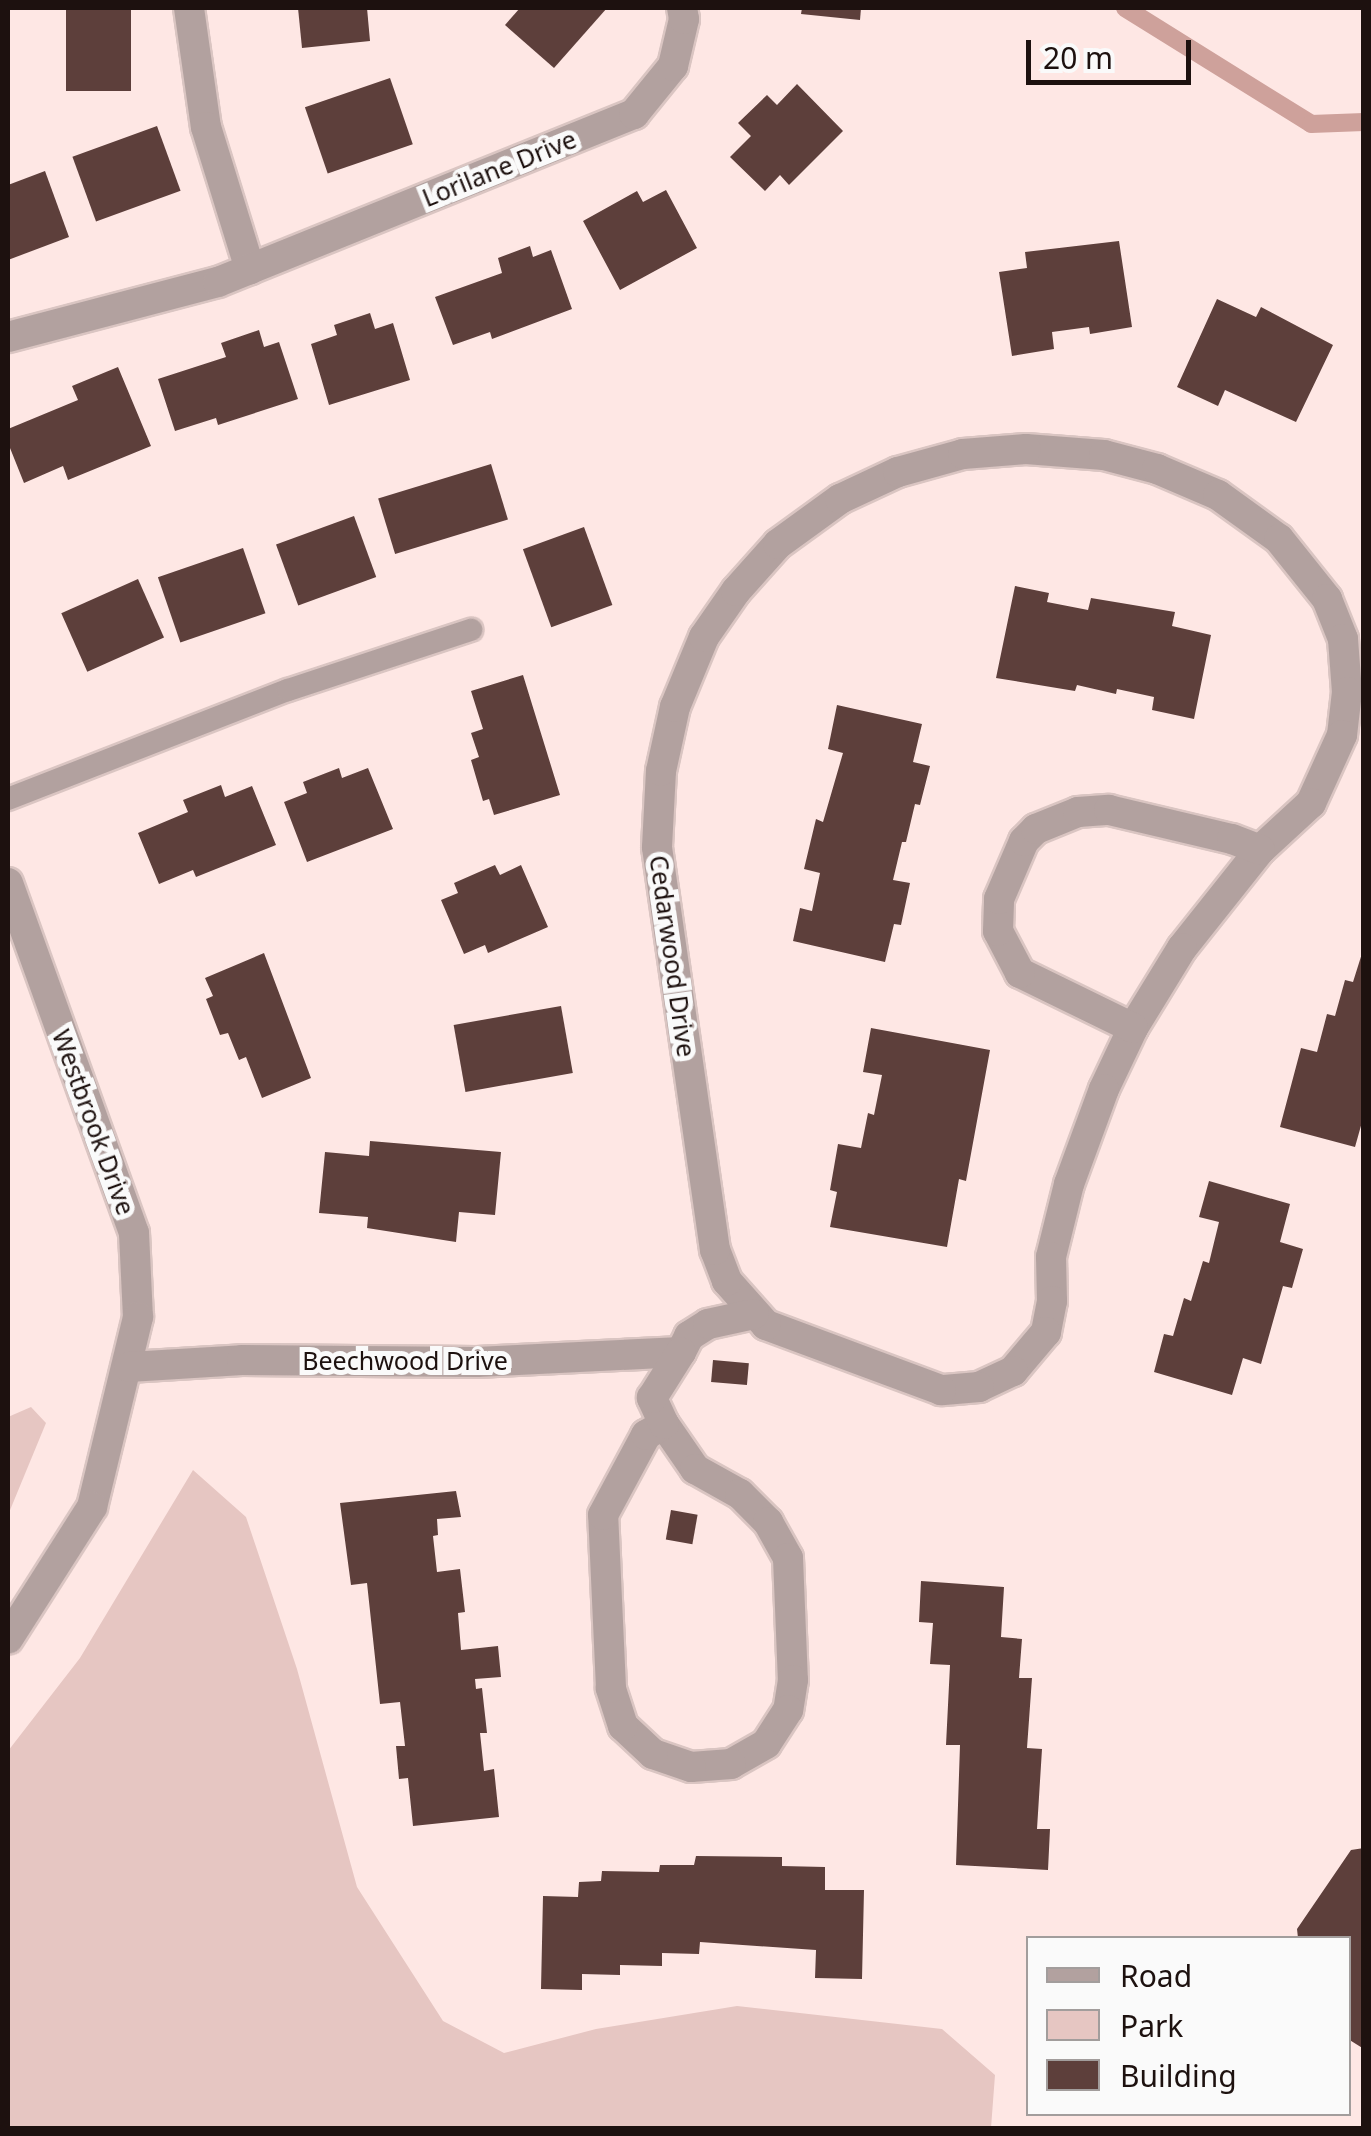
<!DOCTYPE html>
<html>
<head>
<meta charset="utf-8">
<style>
	body { margin:0 }
	#map { position:relative; width:1371px; height:2136px; overflow:hidden; background:#fee7e4; font-family:"Noto Sans",sans-serif }
	div>[style] { position:absolute }
	.green>* { inset:0; background:#e6c6c2 }
	.stream>* { height:18px; margin:-9px; padding:0 9px; transform-origin:9px; border-radius:9px; background:#cea19b }
	.building>* { inset:0; background:#5d3f3b; transform-origin:0 0 }
	.roads { filter:drop-shadow(2px 0 #dac5c2) drop-shadow(-2px 0 #dac5c2) drop-shadow(0 2px #dac5c2) drop-shadow(0 -2px #dac5c2) }
	.lane>* { height:22px; margin:-11px; padding:0 11px; transform-origin:11px; border-radius:11px; background:#b2a19f }
	.street>* { height:30px; margin:-15px; padding:0 15px; transform-origin:15px; border-radius:15px; background:#b2a19f }
	span { translate:-50% -50%; white-space:nowrap; text-align:center; line-height:1.15; -webkit-text-stroke:10px #fafafa; paint-order:stroke }
	.street-label { font-size:25px; color:#1d110f }
	.frame { position:absolute; inset:0; border:10px solid #1d110f; pointer-events:none }
	.legend { position:absolute; left:1026px; top:1936px; width:325px; height:180px; box-sizing:border-box; background:#fafafa; border:2px solid #a29d9c; margin:0; padding:12px 18px; list-style:none; font-size:30px; color:#1d110f }
	.legend li { display:flex; align-items:center; gap:20px; height:50px }
	.legend b { width:50px; border:2px solid #a29d9c }
	.scale { position:absolute; left:1026px; top:40px; width:165px; height:45px; box-sizing:border-box; border:5px solid #1d110f; border-top:0; padding-left:12px; font-size:30px; line-height:35px; white-space:nowrap; color:#1d110f; -webkit-text-stroke:8px #fafafa; paint-order:stroke }
</style>
</head>
<body>
<div id="map">
	<div class="green">
		<div style="clip-path:polygon(31px 1407px,46px 1423px,8px 1515px,8px 1417px)"></div>
		<div style="clip-path:polygon(193px 1470px,246px 1517px,297px 1669px,357px 1887px,443px 2021px,504px 2053px,596px 2029px,737px 2006px,942px 2029px,995px 2075px,991px 2128px,8px 2128px,8px 1751px,80px 1658px)"></div>
	</div>
	<div class="stream">
		<div style="left:1125px;top:8px;width:219px;rotate:31.9deg"></div>
		<div style="left:1311px;top:124px;width:53px;rotate:-2.2deg"></div>
	</div>
	<div class="building">
		<div style="left:66px;top:8px;width:65px;height:83px"></div>
		<div style="clip-path:polygon(298px 8px,367px 8px,370px 41px,302px 48px)"></div>
		<div style="clip-path:polygon(520px 8px,607px 8px,554px 68px,505px 25px)"></div>
		<div style="clip-path:polygon(802px 8px,861px 8px,860px 20px,801px 14px)"></div>
		<div style="left:390px;top:78px;width:70px;height:90px;rotate:71deg"></div>
		<div style="clip-path:polygon(797px 84px,843px 131px,789px 185px,780px 175px,765px 191px,730px 157px,751px 136px,738px 123px,767px 95px,777px 105px)"></div>
		<div style="left:157px;top:126px;width:69px;height:90px;rotate:70deg"></div>
		<div style="clip-path:polygon(45px 171px,69px 237px,8px 260px,8px 185px)"></div>
		<div style="clip-path:polygon(666px 190px,697px 248px,620px 290px,583px 221px,637px 191px,643px 202px)"></div>
		<div style="clip-path:polygon(1119px 241px,1132px 327px,1090px 334px,1089px 327px,1052px 332px,1054px 349px,1012px 356px,999px 272px,1027px 268px,1025px 252px)"></div>
		<div style="clip-path:polygon(530px 246px,533px 257px,551px 250px,572px 309px,492px 339px,490px 332px,453px 345px,435px 297px,502px 273px,498px 258px)"></div>
		<div style="clip-path:polygon(1217px 299px,1256px 317px,1261px 307px,1333px 345px,1296px 422px,1225px 390px,1218px 406px,1177px 387px)"></div>
		<div style="clip-path:polygon(370px 313px,375px 329px,393px 323px,410px 380px,329px 405px,311px 344px,337px 335px,334px 325px)"></div>
		<div style="clip-path:polygon(259px 330px,264px 347px,279px 342px,298px 399px,218px 425px,216px 418px,175px 431px,158px 379px,226px 357px,221px 343px)"></div>
		<div style="clip-path:polygon(118px 367px,151px 446px,68px 480px,63px 466px,24px 483px,8px 443px,8px 429px,78px 400px,72px 386px)"></div>
		<div style="left:491px;top:464px;width:58px;height:118px;rotate:73deg"></div>
		<div style="left:354px;top:516px;width:65px;height:83px;rotate:70deg"></div>
		<div style="left:584px;top:527px;width:83px;height:65px;rotate:70deg"></div>
		<div style="left:243px;top:548px;width:69px;height:90px;rotate:71deg"></div>
		<div style="left:138px;top:579px;width:64px;height:84px;rotate:66deg"></div>
		<div style="clip-path:polygon(1015px 586px,1049px 593px,1047px 602px,1088px 610px,1091px 598px,1175px 612px,1172px 626px,1211px 635px,1194px 719px,1152px 710px,1154px 697px,1117px 689px,1116px 694px,1077px 685px,1075px 691px,996px 678px)"></div>
		<div style="clip-path:polygon(523px 675px,560px 795px,494px 815px,489px 799px,483px 801px,471px 760px,479px 757px,471px 733px,483px 729px,471px 691px)"></div>
		<div style="clip-path:polygon(837px 705px,922px 724px,913px 762px,930px 766px,920px 805px,915px 804px,906px 842px,902px 842px,893px 880px,910px 883px,901px 925px,894px 924px,885px 962px,793px 941px,800px 908px,812px 911px,820px 873px,804px 869px,816px 819px,823px 822px,843px 753px,828px 749px)"></div>
		<div style="clip-path:polygon(339px 768px,342px 778px,368px 768px,393px 829px,307px 862px,284px 802px,307px 793px,303px 782px)"></div>
		<div style="clip-path:polygon(221px 785px,225px 797px,252px 786px,276px 845px,196px 877px,193px 870px,159px 884px,138px 833px,188px 812px,183px 800px)"></div>
		<div style="clip-path:polygon(495px 865px,500px 875px,521px 865px,548px 927px,488px 953px,485px 945px,464px 954px,441px 900px,458px 893px,454px 883px)"></div>
		<div style="clip-path:polygon(1364px 947px,1364px 1115px,1355px 1147px,1280px 1127px,1301px 1048px,1317px 1052px,1327px 1014px,1335px 1016px,1345px 980px,1353px 982px)"></div>
		<div style="clip-path:polygon(264px 953px,311px 1078px,262px 1098px,246px 1057px,239px 1060px,228px 1033px,220px 1035px,206px 999px,213px 996px,205px 978px)"></div>
		<div style="left:561px;top:1006px;width:68px;height:109px;rotate:80deg"></div>
		<div style="clip-path:polygon(871px 1028px,990px 1050px,966px 1181px,959px 1179px,947px 1247px,830px 1227px,837px 1192px,830px 1190px,838px 1144px,861px 1148px,868px 1113px,874px 1115px,882px 1075px,863px 1072px)"></div>
		<div style="clip-path:polygon(370px 1141px,501px 1152px,495px 1215px,459px 1212px,456px 1242px,367px 1228px,368px 1217px,319px 1213px,325px 1152px,369px 1156px)"></div>
		<div style="clip-path:polygon(1209px 1181px,1290px 1204px,1280px 1242px,1303px 1249px,1292px 1288px,1283px 1286px,1261px 1364px,1243px 1358px,1232px 1395px,1154px 1372px,1164px 1334px,1173px 1336px,1184px 1298px,1191px 1301px,1203px 1261px,1209px 1263px,1219px 1222px,1199px 1217px)"></div>
		<div style="left:713px;top:1360px;width:36px;height:22px;rotate:5deg"></div>
		<div style="clip-path:polygon(456px 1491px,461px 1517px,437px 1519px,438px 1535px,433px 1536px,437px 1572px,460px 1569px,465px 1612px,458px 1613px,461px 1650px,498px 1646px,501px 1677px,475px 1679px,476px 1689px,482px 1688px,487px 1733px,480px 1733px,484px 1771px,494px 1769px,499px 1817px,413px 1826px,408px 1778px,399px 1779px,396px 1746px,405px 1746px,400px 1702px,380px 1704px,367px 1583px,351px 1585px,340px 1503px)"></div>
		<div style="left:671px;top:1510px;width:27px;height:30px;rotate:10deg"></div>
		<div style="clip-path:polygon(921px 1581px,1004px 1587px,1001px 1637px,1022px 1639px,1019px 1678px,1032px 1678px,1027px 1748px,1042px 1749px,1037px 1829px,1050px 1829px,1048px 1870px,956px 1865px,960px 1745px,946px 1745px,950px 1665px,930px 1664px,933px 1623px,919px 1622px)"></div>
		<div style="clip-path:polygon(1364px 1848px,1364px 2049px,1348px 2039px,1348px 1938px,1298px 1938px,1297px 1929px,1351px 1850px)"></div>
		<div style="clip-path:polygon(696px 1856px,782px 1857px,782px 1866px,825px 1867px,825px 1890px,864px 1890px,862px 1979px,815px 1978px,816px 1950px,700px 1942px,699px 1954px,662px 1953px,662px 1966px,620px 1965px,620px 1975px,582px 1974px,582px 1990px,541px 1989px,543px 1896px,578px 1897px,579px 1882px,601px 1881px,602px 1871px,659px 1872px,660px 1865px,694px 1865px)"></div>
	</div>
	<div class="roads">
		<div class="lane">
			<div style="left:8px;top:799px;width:300px;rotate:-21.3deg"></div>
			<div style="left:288px;top:690px;width:193px;rotate:-18.2deg"></div>
		</div>
		<div class="street">
			<div style="left:189px;top:8px;width:120px;rotate:81.9deg"></div>
			<div style="left:206px;top:127px;width:149px;rotate:72.8deg"></div>
			<div style="left:8px;top:337px;width:217px;rotate:-14.7deg"></div>
			<div style="left:218px;top:282px;width:449px;rotate:-22deg"></div>
			<div style="left:634px;top:114px;width:62px;rotate:-50.9deg"></div>
			<div style="left:673px;top:66px;width:48px;rotate:-76.8deg"></div>
			<div style="left:684px;top:19px;width:11px;rotate:-100deg"></div>
			<div style="left:1026px;top:449px;width:78px;rotate:4.4deg"></div>
			<div style="left:1104px;top:455px;width:55px;rotate:14.8deg"></div>
			<div style="left:1157px;top:469px;width:66px;rotate:23.1deg"></div>
			<div style="left:1218px;top:495px;width:75px;rotate:35.8deg"></div>
			<div style="left:1279px;top:539px;width:77px;rotate:51.3deg"></div>
			<div style="left:1327px;top:599px;width:43px;rotate:68.2deg"></div>
			<div style="left:1343px;top:639px;width:53px;rotate:85.7deg"></div>
			<div style="left:1347px;top:692px;width:43px;rotate:96.6deg"></div>
			<div style="left:1342px;top:735px;width:75px;rotate:114.5deg"></div>
			<div style="left:1311px;top:803px;width:69px;rotate:137.3deg"></div>
			<div style="left:1260px;top:850px;width:125px;rotate:128.5deg"></div>
			<div style="left:1182px;top:948px;width:94px;rotate:121.5deg"></div>
			<div style="left:1133px;top:1028px;width:68px;rotate:115.4deg"></div>
			<div style="left:1104px;top:1089px;width:101px;rotate:110.2deg"></div>
			<div style="left:1069px;top:1184px;width:75px;rotate:103.9deg"></div>
			<div style="left:1051px;top:1257px;width:44px;rotate:88.7deg"></div>
			<div style="left:1052px;top:1301px;width:32px;rotate:101deg"></div>
			<div style="left:1046px;top:1332px;width:51px;rotate:130.2deg"></div>
			<div style="left:1013px;top:1371px;width:38px;rotate:155deg"></div>
			<div style="left:979px;top:1387px;width:38px;rotate:175deg"></div>
			<div style="left:941px;top:1390px;width:187px;rotate:-159.6deg"></div>
			<div style="left:766px;top:1325px;width:59px;rotate:-131.6deg"></div>
			<div style="left:727px;top:1281px;width:33px;rotate:-111deg"></div>
			<div style="left:715px;top:1250px;width:407px;rotate:-98.2deg"></div>
			<div style="left:657px;top:847px;width:76px;rotate:-87deg"></div>
			<div style="left:661px;top:771px;width:66px;rotate:-77.7deg"></div>
			<div style="left:675px;top:707px;width:76px;rotate:-67.5deg"></div>
			<div style="left:704px;top:637px;width:56px;rotate:-55.2deg"></div>
			<div style="left:736px;top:591px;width:63px;rotate:-48.2deg"></div>
			<div style="left:778px;top:544px;width:77px;rotate:-36deg"></div>
			<div style="left:840px;top:499px;width:64px;rotate:-25deg"></div>
			<div style="left:898px;top:472px;width:67px;rotate:-15.5deg"></div>
			<div style="left:963px;top:454px;width:63px;rotate:-4.5deg"></div>
			<div style="left:8px;top:883px;width:372px;rotate:70.2deg"></div>
			<div style="left:134px;top:1233px;width:84px;rotate:87.3deg"></div>
			<div style="left:138px;top:1317px;width:195px;rotate:103.6deg"></div>
			<div style="left:92px;top:1507px;width:156px;rotate:122.5deg"></div>
			<div style="left:1133px;top:1028px;width:126px;rotate:-154deg"></div>
			<div style="left:1020px;top:973px;width:47px;rotate:-117.6deg"></div>
			<div style="left:998px;top:931px;width:32px;rotate:-88deg"></div>
			<div style="left:999px;top:899px;width:63px;rotate:-66.7deg"></div>
			<div style="left:1024px;top:841px;width:17px;rotate:-45deg"></div>
			<div style="left:1036px;top:829px;width:45px;rotate:-22deg"></div>
			<div style="left:1078px;top:812px;width:31px;rotate:-4deg"></div>
			<div style="left:1109px;top:810px;width:126px;rotate:13.3deg"></div>
			<div style="left:1232px;top:839px;width:30px;rotate:21deg"></div>
			<div style="left:129px;top:1367px;width:113px;rotate:-3.5deg"></div>
			<div style="left:242px;top:1360px;width:235px;rotate:0.5deg"></div>
			<div style="left:477px;top:1362px;width:204px;rotate:-2.8deg"></div>
			<div style="left:681px;top:1352px;width:18px;rotate:-63deg"></div>
			<div style="left:689px;top:1336px;width:22px;rotate:-32deg"></div>
			<div style="left:708px;top:1324px;width:47px;rotate:-12.3deg"></div>
			<div style="left:664px;top:1424px;width:55px;rotate:55.4deg"></div>
			<div style="left:695px;top:1469px;width:51px;rotate:29.1deg"></div>
			<div style="left:740px;top:1494px;width:40px;rotate:45deg"></div>
			<div style="left:768px;top:1522px;width:41px;rotate:60.9deg"></div>
			<div style="left:788px;top:1558px;width:122px;rotate:87.7deg"></div>
			<div style="left:793px;top:1680px;width:30px;rotate:99deg"></div>
			<div style="left:788px;top:1710px;width:40px;rotate:122.9deg"></div>
			<div style="left:766px;top:1744px;width:40px;rotate:150.3deg"></div>
			<div style="left:731px;top:1764px;width:40px;rotate:175.7deg"></div>
			<div style="left:691px;top:1767px;width:40px;rotate:-161.1deg"></div>
			<div style="left:653px;top:1754px;width:41px;rotate:-137deg"></div>
			<div style="left:623px;top:1726px;width:40px;rotate:-108deg"></div>
			<div style="left:611px;top:1688px;width:173px;rotate:-92.6deg"></div>
			<div style="left:603px;top:1515px;width:91px;rotate:-61.7deg"></div>
			<div style="left:646px;top:1435px;width:21px;rotate:-31deg"></div>
			<div style="left:664px;top:1424px;width:29px;rotate:-115deg"></div>
			<div style="left:652px;top:1398px;width:54px;rotate:-57.8deg"></div>
		</div>
	</div>
	<div class="street-label">
		<span style="left:499px;top:168px;rotate:-22deg">Lorilane Drive</span>
		<span style="left:673px;top:956px;rotate:82deg">Cedarwood Drive</span>
		<span style="left:94px;top:1122px;rotate:70deg">Westbrook Drive</span>
		<span style="left:405px;top:1360px">Beechwood Drive</span>
	</div>
	<div class="frame"></div>
	<ul class="legend">
	<li><b style="height:12px;background:#b2a19f"></b>Road</li>
	<li><b style="height:28px;background:#e6c6c2"></b>Park</li>
	<li><b style="height:28px;background:#5d3f3b"></b>Building</li>
	</ul>
	<div class="scale">20 m</div>
</div>
</body>
</html>
